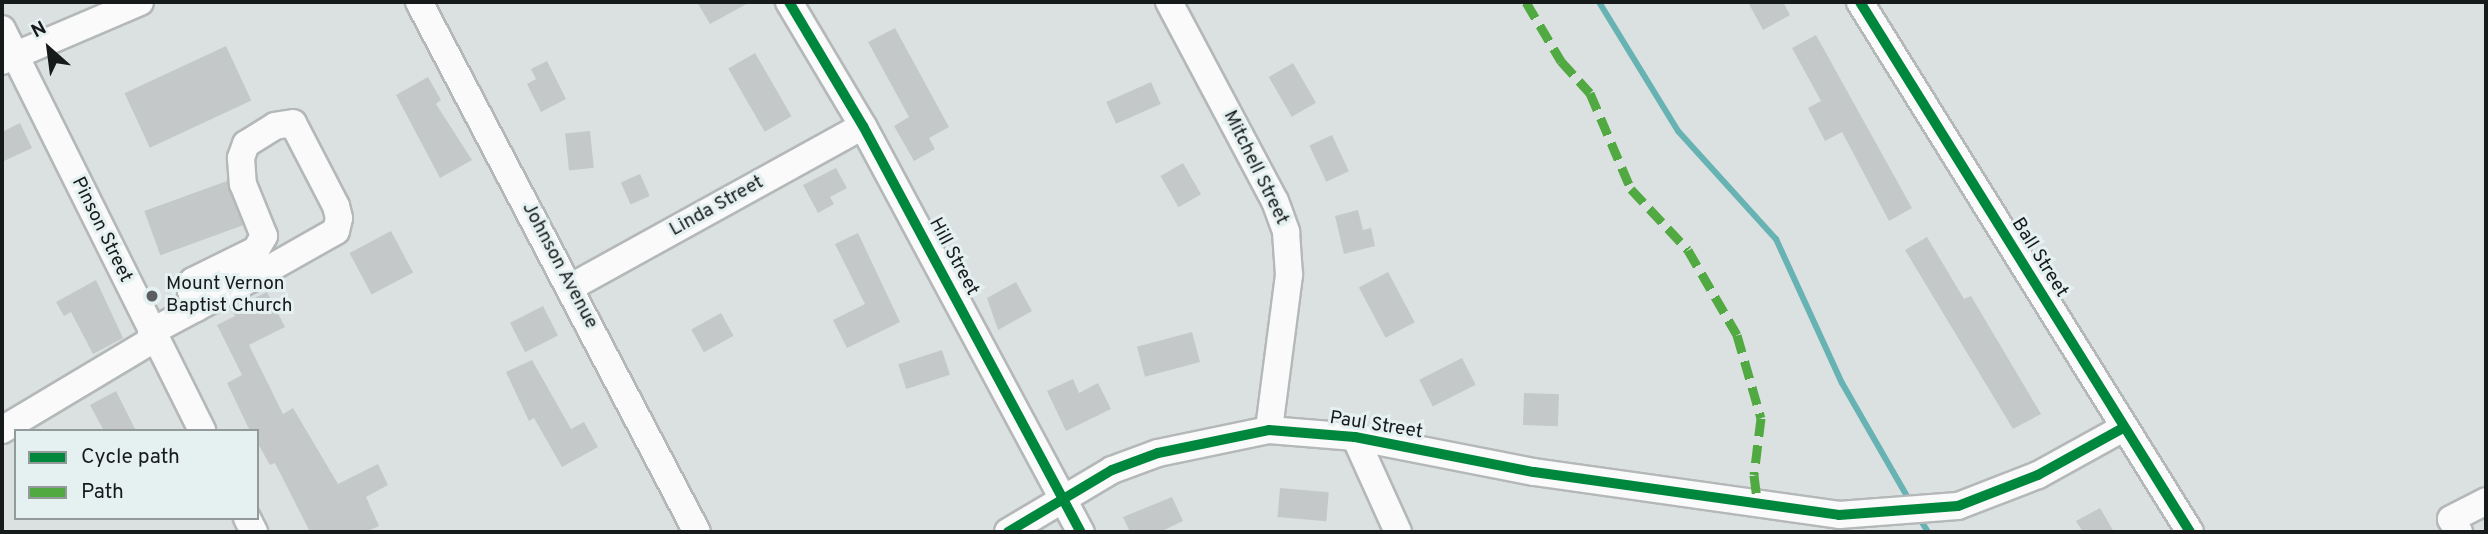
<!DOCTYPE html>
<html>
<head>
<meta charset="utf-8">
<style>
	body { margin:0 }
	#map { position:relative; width:2488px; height:534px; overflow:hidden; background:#dbe0e0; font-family:Overpass,sans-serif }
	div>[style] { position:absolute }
	.stream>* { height:6px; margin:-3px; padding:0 3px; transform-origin:3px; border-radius:3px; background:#67b2b2 }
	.building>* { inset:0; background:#c4c8c8; transform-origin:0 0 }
	.roads { filter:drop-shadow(2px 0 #b4b8b8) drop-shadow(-2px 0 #b4b8b8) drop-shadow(0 2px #b4b8b8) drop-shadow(0 -2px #b4b8b8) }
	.minor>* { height:26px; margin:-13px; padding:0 13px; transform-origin:13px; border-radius:13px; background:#fafafa }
	.quiet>* { height:9px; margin-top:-4.5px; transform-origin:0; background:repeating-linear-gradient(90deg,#51a942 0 18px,transparent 0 27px) }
	.cycleway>* { height:10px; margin:-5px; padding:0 5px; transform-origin:5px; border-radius:5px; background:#00873e }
	.dots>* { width:19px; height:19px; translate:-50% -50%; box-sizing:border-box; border:4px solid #e5f0f0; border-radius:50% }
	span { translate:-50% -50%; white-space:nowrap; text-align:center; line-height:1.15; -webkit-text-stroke:6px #e5f0f0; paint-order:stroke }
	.street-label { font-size:19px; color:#161a1a }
	.poi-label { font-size:19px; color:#161a1a }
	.left { translate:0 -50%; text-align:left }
	.frame { position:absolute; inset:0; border:4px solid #161a1a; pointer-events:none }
	.legend { position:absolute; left:14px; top:429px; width:245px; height:91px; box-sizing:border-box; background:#e5f0f0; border:2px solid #929a9a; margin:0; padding:9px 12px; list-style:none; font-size:21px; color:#161a1a }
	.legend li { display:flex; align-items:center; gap:14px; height:35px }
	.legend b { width:35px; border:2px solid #929a9a }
	.north { position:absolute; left:14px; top:14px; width:70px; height:70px; -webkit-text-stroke:5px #e5f0f0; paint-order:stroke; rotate:332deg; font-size:19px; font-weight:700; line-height:28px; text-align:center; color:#161a1a }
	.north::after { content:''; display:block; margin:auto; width:24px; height:32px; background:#161a1a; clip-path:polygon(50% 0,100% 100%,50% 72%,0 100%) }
</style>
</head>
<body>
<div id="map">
	<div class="stream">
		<div style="left:1599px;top:2px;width:151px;rotate:58.5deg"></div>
		<div style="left:1678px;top:131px;width:146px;rotate:47.8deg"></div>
		<div style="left:1776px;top:239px;width:158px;rotate:65.4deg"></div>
		<div style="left:1842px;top:383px;width:138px;rotate:60.1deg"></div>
		<div style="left:1918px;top:516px;width:19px;rotate:58deg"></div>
	</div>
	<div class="building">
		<div style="clip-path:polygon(697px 2px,750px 2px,710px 24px)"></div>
		<div style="clip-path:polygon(1748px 2px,1783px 2px,1790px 15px,1763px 30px)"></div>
		<div style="clip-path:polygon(895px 28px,949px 127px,929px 138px,935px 149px,914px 161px,894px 126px,909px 117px,868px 42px)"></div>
		<div style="clip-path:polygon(1816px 35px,1912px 208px,1889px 221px,1842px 132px,1825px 141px,1808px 108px,1821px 101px,1792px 48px)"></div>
		<div style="left:226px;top:46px;width:60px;height:112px;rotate:65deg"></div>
		<div style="left:755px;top:53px;width:73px;height:31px;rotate:60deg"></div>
		<div style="clip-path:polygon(547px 61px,566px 99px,541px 112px,527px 84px,536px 79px,531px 69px)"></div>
		<div style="left:1293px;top:63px;width:46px;height:28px;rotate:60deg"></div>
		<div style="clip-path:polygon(428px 77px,441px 100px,436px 104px,472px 160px,440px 178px,396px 95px)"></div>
		<div style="left:1151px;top:82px;width:24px;height:49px;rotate:66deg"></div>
		<div style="clip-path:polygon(20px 123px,32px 148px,2px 162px,2px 132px)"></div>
		<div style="left:590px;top:131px;width:37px;height:25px;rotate:84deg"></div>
		<div style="left:1332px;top:135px;width:40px;height:25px;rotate:65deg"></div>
		<div style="left:1183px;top:163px;width:36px;height:26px;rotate:60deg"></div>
		<div style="clip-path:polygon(836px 168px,847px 188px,830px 197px,834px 204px,818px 213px,803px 185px)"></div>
		<div style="left:640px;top:174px;width:24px;height:21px;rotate:66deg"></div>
		<div style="left:227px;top:181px;width:47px;height:88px;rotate:70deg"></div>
		<div style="clip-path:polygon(1358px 210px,1363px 230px,1371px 228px,1375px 246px,1344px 254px,1335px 216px)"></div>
		<div style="left:391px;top:231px;width:47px;height:47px;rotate:62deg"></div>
		<div style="clip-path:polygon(858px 233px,900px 322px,847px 348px,833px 320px,865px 304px,835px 244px)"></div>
		<div style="clip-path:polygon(1927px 237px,1964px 299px,1971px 296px,2041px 414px,2013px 429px,1905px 250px)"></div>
		<div style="left:1388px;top:272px;width:57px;height:33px;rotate:62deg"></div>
		<div style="clip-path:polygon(96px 280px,123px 338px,93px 354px,71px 312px,64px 316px,56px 302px)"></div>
		<div style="clip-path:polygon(1016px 282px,1032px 311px,998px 330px,987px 298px)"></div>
		<div style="clip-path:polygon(267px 292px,285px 327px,249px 345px,283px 414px,293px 408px,338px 484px,378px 464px,388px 485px,366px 497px,379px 526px,365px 532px,310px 532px,275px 463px,270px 465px,257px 442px,257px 431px,250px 431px,227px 383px,242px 375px,217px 325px,235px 316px,232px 309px)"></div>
		<div style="left:543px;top:306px;width:33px;height:37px;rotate:63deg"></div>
		<div style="left:721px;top:313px;width:26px;height:34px;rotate:61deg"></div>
		<div style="left:1192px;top:332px;width:31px;height:57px;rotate:75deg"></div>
		<div style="left:942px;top:350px;width:26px;height:46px;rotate:72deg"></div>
		<div style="left:1462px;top:358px;width:30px;height:48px;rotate:63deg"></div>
		<div style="clip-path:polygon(532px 360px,571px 429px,584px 422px,598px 447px,562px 467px,534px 418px,529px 421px,506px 372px)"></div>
		<div style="clip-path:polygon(1073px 379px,1079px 393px,1098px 383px,1111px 409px,1066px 431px,1047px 391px)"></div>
		<div style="clip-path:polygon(116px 391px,136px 431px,104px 431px,90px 405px)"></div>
		<div style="left:1524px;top:393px;width:35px;height:32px;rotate:2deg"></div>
		<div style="left:1280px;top:488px;width:49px;height:29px;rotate:5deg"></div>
		<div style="clip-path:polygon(1172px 497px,1183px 521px,1160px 532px,1130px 532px,1123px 517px)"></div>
		<div style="clip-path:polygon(2100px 508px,2114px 532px,2083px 532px,2076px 521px)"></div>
	</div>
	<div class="roads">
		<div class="minor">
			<div style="left:419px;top:2px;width:598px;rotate:62.32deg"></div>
			<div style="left:789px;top:2px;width:144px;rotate:59.2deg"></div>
			<div style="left:863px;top:126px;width:461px;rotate:61.8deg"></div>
			<div style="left:1169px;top:2px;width:225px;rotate:62deg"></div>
			<div style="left:1275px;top:201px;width:33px;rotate:70deg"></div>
			<div style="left:1286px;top:232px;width:43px;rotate:86deg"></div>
			<div style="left:1289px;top:275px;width:156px;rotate:97.4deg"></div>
			<div style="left:1860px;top:2px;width:624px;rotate:58.09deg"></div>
			<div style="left:2px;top:29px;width:449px;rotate:63.5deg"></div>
			<div style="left:2px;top:61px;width:150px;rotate:-23.1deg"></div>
			<div style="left:571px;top:287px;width:333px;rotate:-28.9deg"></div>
			<div style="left:151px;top:332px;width:51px;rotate:-28.1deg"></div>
			<div style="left:196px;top:308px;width:81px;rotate:-28.2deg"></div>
			<div style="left:267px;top:270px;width:79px;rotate:-29.5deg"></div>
			<div style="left:336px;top:231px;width:13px;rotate:-77deg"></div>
			<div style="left:339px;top:218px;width:12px;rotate:-104deg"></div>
			<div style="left:336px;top:206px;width:93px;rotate:-117.4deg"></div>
			<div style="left:293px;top:123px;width:18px;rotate:171deg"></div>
			<div style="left:275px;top:126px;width:34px;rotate:148deg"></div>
			<div style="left:246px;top:144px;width:15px;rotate:110deg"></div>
			<div style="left:241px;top:158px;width:26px;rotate:86deg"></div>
			<div style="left:243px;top:184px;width:56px;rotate:68deg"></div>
			<div style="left:264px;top:236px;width:16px;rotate:120deg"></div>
			<div style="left:256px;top:250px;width:70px;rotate:153.8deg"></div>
			<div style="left:193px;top:281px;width:10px;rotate:101deg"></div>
			<div style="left:191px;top:291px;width:18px;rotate:74deg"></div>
			<div style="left:2px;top:430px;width:177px;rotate:-30.9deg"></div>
			<div style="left:1355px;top:437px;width:104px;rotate:65.6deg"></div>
			<div style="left:247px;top:518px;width:16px;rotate:63deg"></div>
			<div style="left:1008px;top:532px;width:121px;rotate:-30.8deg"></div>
			<div style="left:1112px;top:470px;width:49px;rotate:-20.3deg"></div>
			<div style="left:1158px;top:453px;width:113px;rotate:-11.7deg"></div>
			<div style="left:1269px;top:430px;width:86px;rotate:4.7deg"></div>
			<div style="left:1355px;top:437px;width:182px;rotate:11.1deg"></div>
			<div style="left:1534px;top:472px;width:308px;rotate:8deg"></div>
			<div style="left:1839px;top:515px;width:119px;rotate:-4.3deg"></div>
			<div style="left:1958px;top:506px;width:86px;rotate:-21.2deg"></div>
			<div style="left:2038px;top:475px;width:97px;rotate:-28.9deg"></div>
			<div style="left:2459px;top:532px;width:15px;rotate:-122deg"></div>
			<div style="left:2451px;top:519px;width:39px;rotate:-27deg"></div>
		</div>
	</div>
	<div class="quiet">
		<div style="left:1526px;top:2px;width:69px;rotate:59.3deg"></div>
		<div style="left:1561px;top:61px;width:43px;rotate:47.8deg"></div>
		<div style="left:1590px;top:93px;width:104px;rotate:66.9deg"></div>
		<div style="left:1631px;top:189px;width:83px;rotate:46.9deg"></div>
		<div style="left:1688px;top:250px;width:98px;rotate:60deg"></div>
		<div style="left:1737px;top:335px;width:86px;rotate:73.9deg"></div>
		<div style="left:1761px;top:418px;width:57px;rotate:97deg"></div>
		<div style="left:1754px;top:475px;width:32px;rotate:83deg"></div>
	</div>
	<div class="cycleway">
		<div style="left:789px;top:2px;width:144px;rotate:59.2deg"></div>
		<div style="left:863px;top:126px;width:461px;rotate:61.8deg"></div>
		<div style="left:1860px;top:2px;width:624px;rotate:58.09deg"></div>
		<div style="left:1008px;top:532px;width:121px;rotate:-30.8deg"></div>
		<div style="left:1112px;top:470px;width:49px;rotate:-20.3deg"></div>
		<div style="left:1158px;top:453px;width:113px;rotate:-11.7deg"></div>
		<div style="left:1269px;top:430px;width:86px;rotate:4.7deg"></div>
		<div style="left:1355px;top:437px;width:182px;rotate:11.1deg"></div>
		<div style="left:1534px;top:472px;width:308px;rotate:8deg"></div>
		<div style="left:1839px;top:515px;width:119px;rotate:-4.3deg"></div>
		<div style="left:1958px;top:506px;width:86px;rotate:-21.2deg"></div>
		<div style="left:2038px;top:475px;width:97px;rotate:-28.9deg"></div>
	</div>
	<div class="dots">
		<div style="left:152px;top:296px;background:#5b5f5f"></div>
	</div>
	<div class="street-label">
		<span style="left:1255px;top:168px;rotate:64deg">Mitchell Street</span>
		<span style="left:717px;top:207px;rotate:-29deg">Linda Street</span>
		<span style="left:101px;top:230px;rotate:64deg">Pinson Street</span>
		<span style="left:953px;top:257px;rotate:62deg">Hill Street</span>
		<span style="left:2039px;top:258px;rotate:58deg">Ball Street</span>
		<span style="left:559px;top:266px;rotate:62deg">Johnson Avenue</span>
		<span style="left:1376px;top:426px;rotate:9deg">Paul Street</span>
	</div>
	<div class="poi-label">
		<span class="left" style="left:166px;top:296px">Mount Vernon<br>Baptist Church</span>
	</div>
	<div class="frame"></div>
	<ul class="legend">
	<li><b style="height:9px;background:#00873e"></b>Cycle path</li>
	<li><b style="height:9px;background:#51a942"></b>Path</li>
	</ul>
	<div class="north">N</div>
</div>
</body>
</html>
